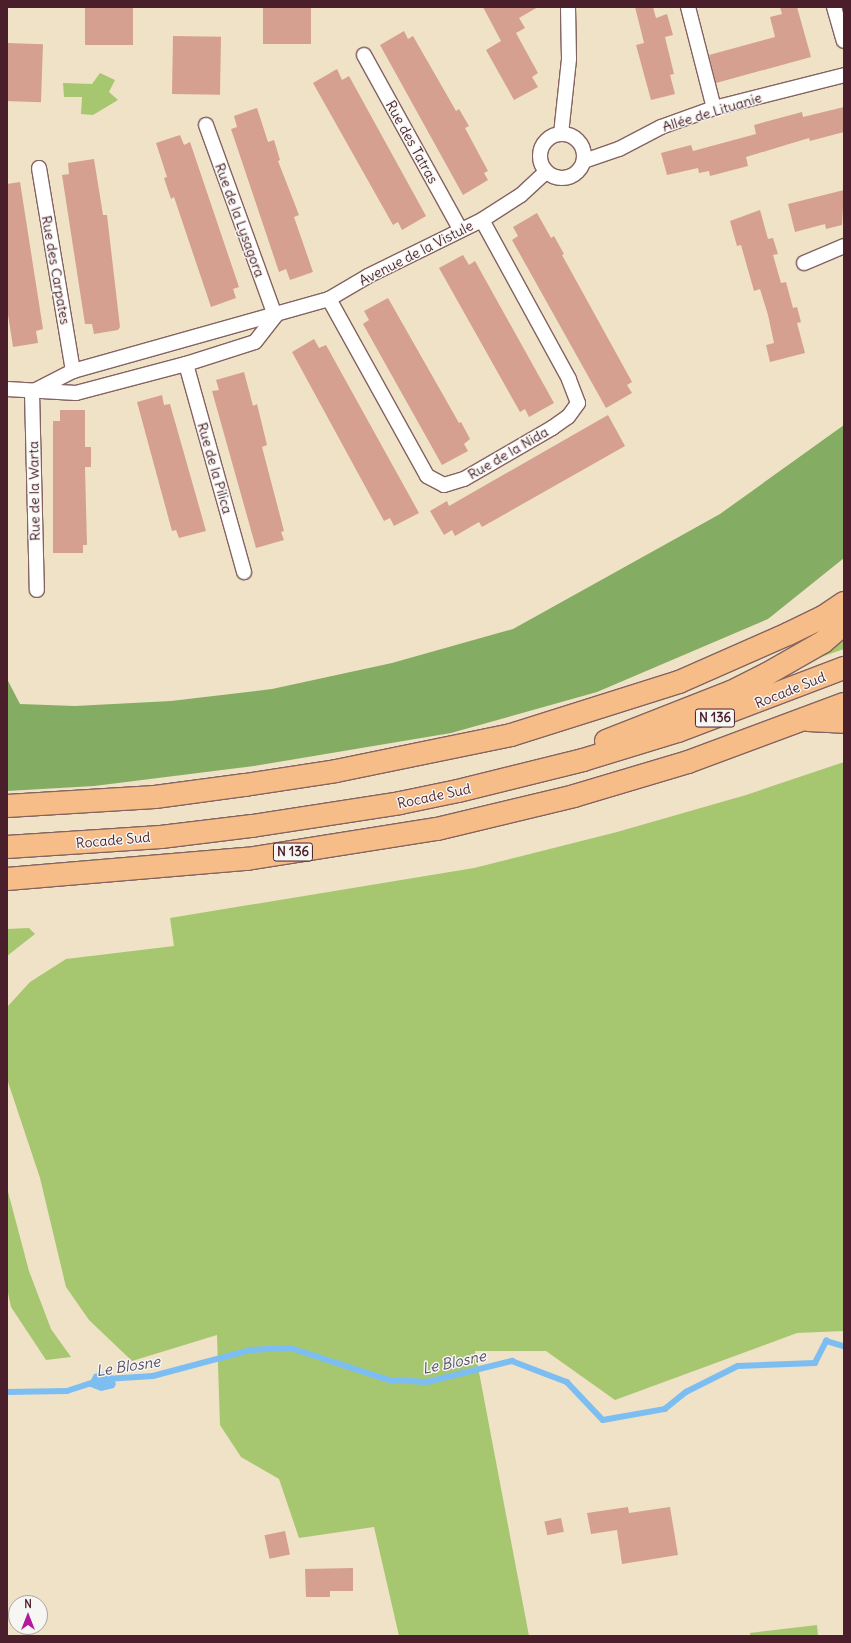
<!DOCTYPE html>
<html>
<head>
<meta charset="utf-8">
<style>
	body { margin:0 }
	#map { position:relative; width:851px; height:1643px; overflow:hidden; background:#f0e2c6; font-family:Delius,sans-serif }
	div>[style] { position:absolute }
	.green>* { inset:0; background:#a6c76f }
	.forest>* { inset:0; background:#84ac62 }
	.water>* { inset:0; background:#7dbef2 }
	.stream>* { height:5.5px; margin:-2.75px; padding:0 2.75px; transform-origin:2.75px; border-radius:2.75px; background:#7dbef2 }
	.building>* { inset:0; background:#d5a08f; transform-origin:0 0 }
	.roads { filter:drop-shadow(1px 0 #846361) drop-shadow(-1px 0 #846361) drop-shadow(0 1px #846361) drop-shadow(0 -1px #846361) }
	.minor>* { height:14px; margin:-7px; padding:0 7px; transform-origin:7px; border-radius:7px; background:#fff }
	.minor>.ring { margin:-7px; padding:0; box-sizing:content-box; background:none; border:14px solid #fff; border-radius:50% }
	.trunk>* { height:22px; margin:-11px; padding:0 11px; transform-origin:11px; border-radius:11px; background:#f7bd88 }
	span { translate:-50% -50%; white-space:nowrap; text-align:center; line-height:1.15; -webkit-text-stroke:3px #f6f6f2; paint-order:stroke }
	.shield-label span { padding:1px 3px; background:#f6f6f2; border:1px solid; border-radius:3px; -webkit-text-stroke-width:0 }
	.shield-label { font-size:13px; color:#4a1f2b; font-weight:700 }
	.street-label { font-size:14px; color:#4a1f2b }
	.water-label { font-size:15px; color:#594f67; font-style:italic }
	.frame { position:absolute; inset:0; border:8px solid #4a1f2b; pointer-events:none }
	.north { position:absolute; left:8px; top:1595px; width:40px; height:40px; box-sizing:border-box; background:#f6f6f2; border:1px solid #b1a0a2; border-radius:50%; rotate:0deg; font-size:11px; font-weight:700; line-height:16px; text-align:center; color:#4a1f2b }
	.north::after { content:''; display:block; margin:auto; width:14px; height:18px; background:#b5179e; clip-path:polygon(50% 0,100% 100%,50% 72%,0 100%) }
</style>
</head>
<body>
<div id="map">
	<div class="green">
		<div style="clip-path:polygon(100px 73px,115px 80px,109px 92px,118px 100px,93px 115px,81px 114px,82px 97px,64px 97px,63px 83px,92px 84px)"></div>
		<div style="clip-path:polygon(844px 632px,844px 649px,804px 663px)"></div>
		<div style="clip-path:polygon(844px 762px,844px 1331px,797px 1333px,615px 1400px,546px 1351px,475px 1351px,529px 1636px,399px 1636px,374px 1527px,299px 1538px,279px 1479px,241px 1457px,220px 1425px,217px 1335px,132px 1361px,89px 1320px,66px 1287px,40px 1178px,7px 1079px,8px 1006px,30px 982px,66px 959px,174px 946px,170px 918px,474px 868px,617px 832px,746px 795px)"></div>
		<div style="clip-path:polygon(29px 928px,35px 934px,7px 956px,7px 929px)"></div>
		<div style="clip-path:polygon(7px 1188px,29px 1271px,51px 1329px,71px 1357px,46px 1360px,11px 1307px,7px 1288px)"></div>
		<div style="clip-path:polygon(817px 1625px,818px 1636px,750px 1636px,750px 1633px)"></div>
	</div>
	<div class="forest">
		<div style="clip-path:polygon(844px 425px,844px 558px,768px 619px,597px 692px,451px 733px,254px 766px,94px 786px,7px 791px,7px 679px,20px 704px,75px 706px,171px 701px,272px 689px,392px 663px,513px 629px,720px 514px)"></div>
	</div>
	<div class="water">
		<div style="clip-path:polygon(103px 1372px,112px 1375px,116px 1384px,114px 1388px,101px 1391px,88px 1386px,94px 1374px)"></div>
	</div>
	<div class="stream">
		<div style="left:106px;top:1379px;width:47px;rotate:-3.7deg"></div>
		<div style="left:153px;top:1376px;width:101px;rotate:-14.9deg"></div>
		<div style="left:251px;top:1350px;width:40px;rotate:-2.9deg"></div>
		<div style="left:291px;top:1348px;width:103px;rotate:18.1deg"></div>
		<div style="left:389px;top:1380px;width:38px;rotate:3deg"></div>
		<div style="left:427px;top:1382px;width:88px;rotate:-13.9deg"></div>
		<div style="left:512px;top:1361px;width:59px;rotate:20.9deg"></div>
		<div style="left:567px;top:1382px;width:52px;rotate:46.5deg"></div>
		<div style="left:603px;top:1420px;width:63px;rotate:-10.1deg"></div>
		<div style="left:665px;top:1409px;width:27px;rotate:-39deg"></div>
		<div style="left:686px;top:1392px;width:58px;rotate:-26.6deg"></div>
		<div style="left:738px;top:1366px;width:77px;rotate:-2.2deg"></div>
		<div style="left:815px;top:1363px;width:25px;rotate:-63deg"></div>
		<div style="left:826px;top:1341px;width:19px;rotate:16deg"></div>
		<div style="left:7px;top:1392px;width:60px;rotate:-1deg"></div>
		<div style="left:67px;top:1391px;width:28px;rotate:-18deg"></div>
	</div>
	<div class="building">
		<div style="left:85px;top:7px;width:48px;height:38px"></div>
		<div style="left:263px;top:7px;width:48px;height:37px"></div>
		<div style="clip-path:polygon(483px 7px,538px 7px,519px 18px,525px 28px,516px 33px,538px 73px,532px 77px,538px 87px,514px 100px,486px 50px,501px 41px)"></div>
		<div style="clip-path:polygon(635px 7px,653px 7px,656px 18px,667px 14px,673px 35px,665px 37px,674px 74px,670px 75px,675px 94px,651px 100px,636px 45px,644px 43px)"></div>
		<div style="clip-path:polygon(780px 7px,797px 7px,811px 57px,716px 83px,709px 55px,775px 37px,770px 17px,782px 14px)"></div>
		<div style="clip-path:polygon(404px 31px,408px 39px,413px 36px,456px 111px,459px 109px,469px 126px,465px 128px,488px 171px,484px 173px,488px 180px,463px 195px,380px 45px)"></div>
		<div style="left:173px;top:36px;width:48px;height:58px;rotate:1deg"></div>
		<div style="left:7px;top:43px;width:36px;height:58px;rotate:2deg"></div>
		<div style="clip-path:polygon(337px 69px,342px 80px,349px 76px,426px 216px,402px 230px,398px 222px,393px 225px,313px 83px)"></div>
		<div style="clip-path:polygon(844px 107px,844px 132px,810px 141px,809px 138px,746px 157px,748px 166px,710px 176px,709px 171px,699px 173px,698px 168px,667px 175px,661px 153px,691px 145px,693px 151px,756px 134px,754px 125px,802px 112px,803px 117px)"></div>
		<div style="clip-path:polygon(257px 108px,268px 142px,274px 140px,280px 160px,278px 161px,299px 215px,294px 217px,313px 272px,290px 280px,286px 269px,279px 272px,231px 129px,237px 127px,234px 116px)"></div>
		<div style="clip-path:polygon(180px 135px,184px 145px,190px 142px,239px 287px,233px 289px,236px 298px,211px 307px,174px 197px,171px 199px,164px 178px,167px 177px,156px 143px)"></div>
		<div style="clip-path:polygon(94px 159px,103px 215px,107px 215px,120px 327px,118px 330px,94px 334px,92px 324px,85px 324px,62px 175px,69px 174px,68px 163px)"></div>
		<div style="clip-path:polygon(20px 182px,43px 329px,36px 331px,38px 343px,13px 347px,7px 308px,7px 184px)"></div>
		<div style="clip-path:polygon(844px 190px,842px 225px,826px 229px,825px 224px,795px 232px,788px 204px)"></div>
		<div style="clip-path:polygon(760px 210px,768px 239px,773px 238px,778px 254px,773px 255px,781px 283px,786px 282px,793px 308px,797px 307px,801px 322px,797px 323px,805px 353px,770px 362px,766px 345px,774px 343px,768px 315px,760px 289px,754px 291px,741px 245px,737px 246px,730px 221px)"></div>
		<div style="clip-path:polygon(537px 213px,551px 238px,554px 236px,564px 254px,562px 255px,632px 382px,627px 385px,632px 393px,606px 408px,512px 240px,518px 236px,513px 227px)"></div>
		<div style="clip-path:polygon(463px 255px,469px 265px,475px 261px,554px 403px,529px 417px,525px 409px,520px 412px,439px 268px)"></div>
		<div style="clip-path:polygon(388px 298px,459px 423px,461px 422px,470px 439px,464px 444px,468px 451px,442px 465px,363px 324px,369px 320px,364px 311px)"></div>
		<div style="clip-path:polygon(314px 339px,319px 348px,326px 345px,419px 513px,394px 526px,390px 518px,384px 521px,292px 352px)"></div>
		<div style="clip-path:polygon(244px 372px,253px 406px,257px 404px,267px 445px,262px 447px,284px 531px,281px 532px,284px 540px,256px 548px,212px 391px,219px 390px,216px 380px)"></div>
		<div style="clip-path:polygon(162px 395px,164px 405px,170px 404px,206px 531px,179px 538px,176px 530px,172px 531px,137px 402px)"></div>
		<div style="clip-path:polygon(60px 410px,85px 410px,85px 447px,91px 447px,91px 467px,85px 467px,87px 545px,83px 545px,83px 553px,53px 553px,53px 421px,60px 421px)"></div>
		<div style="clip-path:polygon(608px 415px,625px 446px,482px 527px,479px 522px,455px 536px,452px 530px,444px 535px,430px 511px,447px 501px,449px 506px)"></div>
		<div style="clip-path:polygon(628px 1507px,629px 1513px,670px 1507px,678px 1555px,622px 1564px,617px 1530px,591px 1534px,587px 1513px)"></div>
		<div style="left:561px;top:1518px;width:14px;height:17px;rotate:78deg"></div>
		<div style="left:285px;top:1531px;width:24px;height:21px;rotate:78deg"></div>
		<div style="clip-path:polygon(353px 1568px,353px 1591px,330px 1591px,330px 1597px,306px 1597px,305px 1569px)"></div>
	</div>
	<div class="roads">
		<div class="minor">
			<div style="left:688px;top:7px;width:104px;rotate:75.6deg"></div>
			<div style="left:834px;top:7px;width:35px;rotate:74deg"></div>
			<div style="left:364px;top:55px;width:199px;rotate:61.1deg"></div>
			<div style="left:206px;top:125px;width:203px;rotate:70.1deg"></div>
			<div class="ring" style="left:540px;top:134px;width:30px;height:30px"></div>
			<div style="left:561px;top:134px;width:75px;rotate:-83.9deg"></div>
			<div style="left:569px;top:59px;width:52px;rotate:-91.1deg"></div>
			<div style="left:584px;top:161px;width:37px;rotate:-19deg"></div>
			<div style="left:619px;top:149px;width:47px;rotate:-27.6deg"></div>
			<div style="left:661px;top:127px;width:56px;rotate:-19.7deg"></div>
			<div style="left:714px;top:108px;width:134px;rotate:-14.2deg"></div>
			<div style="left:39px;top:168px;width:206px;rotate:80.5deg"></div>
			<div style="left:804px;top:263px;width:43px;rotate:-23deg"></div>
			<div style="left:329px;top:299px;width:202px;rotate:61deg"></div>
			<div style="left:427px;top:476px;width:19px;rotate:28deg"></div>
			<div style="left:444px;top:485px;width:21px;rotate:-17deg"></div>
			<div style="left:464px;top:479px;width:102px;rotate:-30.1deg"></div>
			<div style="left:552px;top:428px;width:19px;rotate:-35deg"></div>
			<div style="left:568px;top:417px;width:17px;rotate:-54deg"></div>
			<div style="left:578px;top:403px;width:26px;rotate:-111deg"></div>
			<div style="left:569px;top:379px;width:181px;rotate:-118.7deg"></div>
			<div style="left:186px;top:364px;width:216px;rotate:74.4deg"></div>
			<div style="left:7px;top:389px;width:69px;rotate:3.3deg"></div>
			<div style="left:76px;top:393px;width:114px;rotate:-14.8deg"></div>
			<div style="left:186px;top:364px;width:72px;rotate:-17.7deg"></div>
			<div style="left:255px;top:342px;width:33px;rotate:-52deg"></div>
			<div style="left:32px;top:392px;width:46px;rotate:-27.1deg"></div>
			<div style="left:73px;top:371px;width:266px;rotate:-15.7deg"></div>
			<div style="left:329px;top:299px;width:45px;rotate:-30.5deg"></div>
			<div style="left:368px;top:276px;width:127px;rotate:-26.2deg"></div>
			<div style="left:482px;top:220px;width:46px;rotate:-32.7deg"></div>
			<div style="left:521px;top:195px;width:34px;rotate:-43deg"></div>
			<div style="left:32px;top:392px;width:198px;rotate:88.6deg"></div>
		</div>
		<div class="trunk">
			<div style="left:808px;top:720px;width:36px;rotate:3deg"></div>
			<div style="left:606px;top:741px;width:134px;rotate:-21.4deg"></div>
			<div style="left:731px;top:692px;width:40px;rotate:-26.6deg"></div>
			<div style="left:767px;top:674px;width:64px;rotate:-29.7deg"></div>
			<div style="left:823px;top:642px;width:28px;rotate:-41deg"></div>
			<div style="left:7px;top:806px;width:148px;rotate:-3.5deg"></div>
			<div style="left:155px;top:797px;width:91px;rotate:-7.6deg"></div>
			<div style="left:245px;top:785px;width:92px;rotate:-8.7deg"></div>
			<div style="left:336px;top:771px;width:179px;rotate:-11.6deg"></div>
			<div style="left:511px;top:735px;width:176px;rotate:-17.5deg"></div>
			<div style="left:679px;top:682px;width:119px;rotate:-23.8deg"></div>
			<div style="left:788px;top:634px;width:39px;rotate:-26deg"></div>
			<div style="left:823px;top:617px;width:25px;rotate:-34deg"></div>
			<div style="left:7px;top:847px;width:154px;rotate:-3.7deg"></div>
			<div style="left:161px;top:837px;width:92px;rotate:-6.9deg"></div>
			<div style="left:252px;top:826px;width:150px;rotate:-8.8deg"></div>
			<div style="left:400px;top:803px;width:59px;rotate:-11.7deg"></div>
			<div style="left:458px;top:791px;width:129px;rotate:-13.9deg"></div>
			<div style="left:583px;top:760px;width:99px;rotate:-17deg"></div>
			<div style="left:678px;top:731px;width:178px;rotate:-20.8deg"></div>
			<div style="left:7px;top:879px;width:241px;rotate:-4.8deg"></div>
			<div style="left:247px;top:859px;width:192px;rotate:-9deg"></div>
			<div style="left:437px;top:829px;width:141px;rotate:-13.5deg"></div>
			<div style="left:574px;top:796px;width:119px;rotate:-16.6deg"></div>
			<div style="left:688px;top:762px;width:166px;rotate:-20.4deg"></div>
		</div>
	</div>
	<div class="shield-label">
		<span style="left:715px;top:718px">N 136</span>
		<span style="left:293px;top:852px">N 136</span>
	</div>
	<div class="street-label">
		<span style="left:712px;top:112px;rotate:-17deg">Allée de Lituanie</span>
		<span style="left:412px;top:142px;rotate:61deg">Rue des Tatras</span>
		<span style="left:240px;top:220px;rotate:70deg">Rue de la Lysagora</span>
		<span style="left:416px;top:253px;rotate:-27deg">Avenue de la Vistule</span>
		<span style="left:56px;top:270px;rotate:80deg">Rue des Carpates</span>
		<span style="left:508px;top:453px;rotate:-30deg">Rue de la Nida</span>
		<span style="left:215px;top:468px;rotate:74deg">Rue de la Pilica</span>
		<span style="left:34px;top:491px;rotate:-91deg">Rue de la Warta</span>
		<span style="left:790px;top:690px;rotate:-22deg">Rocade Sud</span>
		<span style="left:434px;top:796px;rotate:-12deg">Rocade Sud</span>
		<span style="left:113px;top:840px;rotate:-5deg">Rocade Sud</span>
	</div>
	<div class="water-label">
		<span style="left:454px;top:1362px;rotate:-12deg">Le Blosne</span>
		<span style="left:128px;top:1366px;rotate:-9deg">Le Blosne</span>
	</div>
	<div class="frame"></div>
	<div class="north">N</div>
</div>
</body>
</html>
